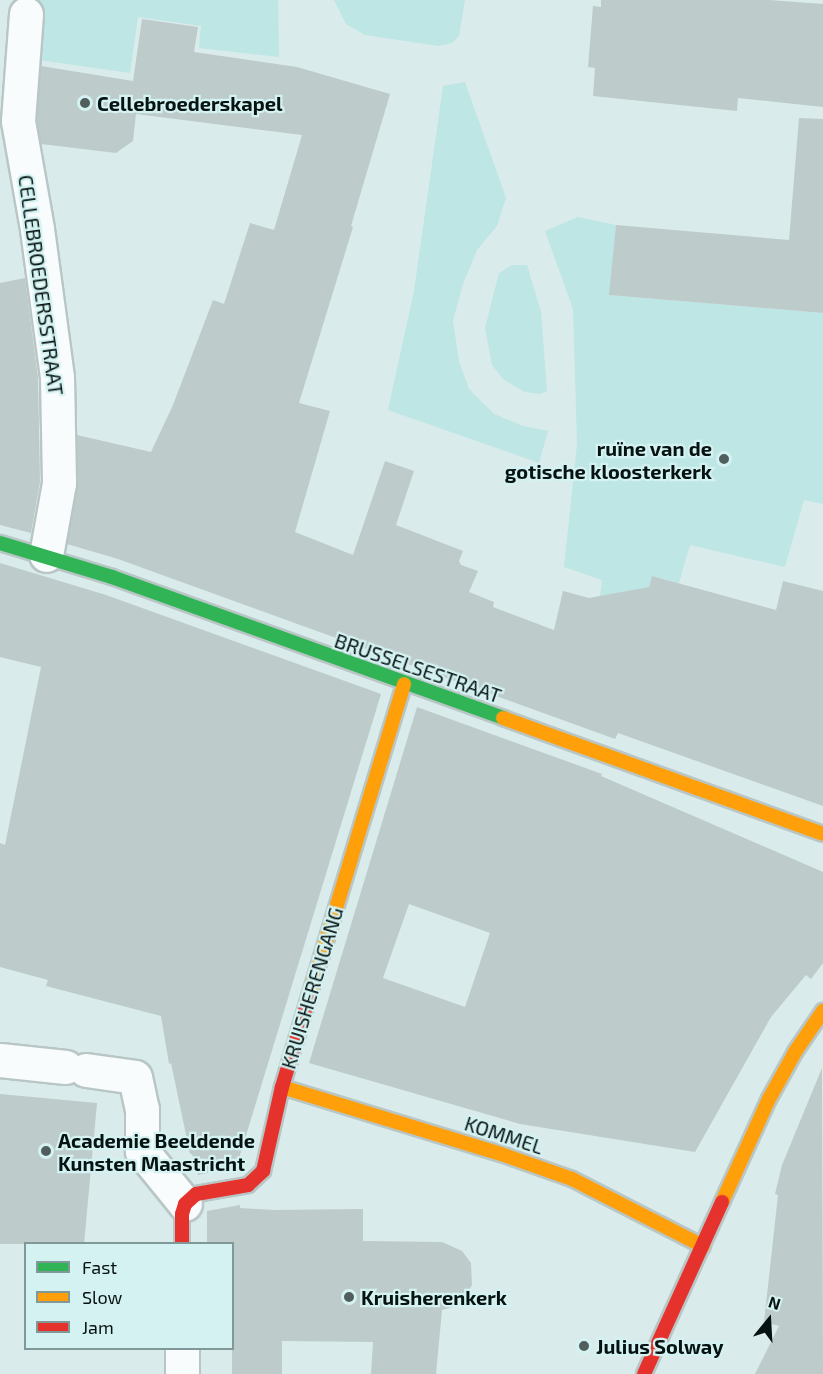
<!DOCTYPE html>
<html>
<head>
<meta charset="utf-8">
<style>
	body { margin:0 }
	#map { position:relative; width:823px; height:1374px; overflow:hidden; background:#daebeb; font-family:"Exo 2",sans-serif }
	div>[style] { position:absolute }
	.green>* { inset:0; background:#bde6e4 }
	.building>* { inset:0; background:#bdcbca }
	.roads { filter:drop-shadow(2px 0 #b9c6c6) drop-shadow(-2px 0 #b9c6c6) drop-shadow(0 2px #b9c6c6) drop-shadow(0 -2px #b9c6c6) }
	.street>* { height:33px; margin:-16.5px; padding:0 16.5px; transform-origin:16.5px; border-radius:16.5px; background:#f9fcfc }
	.fast>* { height:14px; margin:-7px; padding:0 7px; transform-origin:7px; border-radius:7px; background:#30b455 }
	.slow>* { height:14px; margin:-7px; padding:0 7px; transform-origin:7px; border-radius:7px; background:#ff9f0a }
	.jam>* { height:14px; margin:-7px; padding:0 7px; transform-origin:7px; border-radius:7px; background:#e5322d }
	.dots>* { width:16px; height:16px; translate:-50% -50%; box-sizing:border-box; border:3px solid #d3f2f1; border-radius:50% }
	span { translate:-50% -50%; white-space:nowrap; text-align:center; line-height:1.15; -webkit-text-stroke:4.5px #d3f2f1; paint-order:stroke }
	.poi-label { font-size:20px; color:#071212; font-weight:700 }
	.left { translate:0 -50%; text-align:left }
	.right { translate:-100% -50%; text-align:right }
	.street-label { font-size:20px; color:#071212 }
	.legend { position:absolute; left:24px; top:1242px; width:210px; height:108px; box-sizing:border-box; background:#d3f2f1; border:2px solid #819898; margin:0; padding:8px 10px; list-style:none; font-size:18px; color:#071212 }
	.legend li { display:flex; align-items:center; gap:12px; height:30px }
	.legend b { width:30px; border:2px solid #819898 }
	.north { position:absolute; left:739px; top:1290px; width:60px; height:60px; -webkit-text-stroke:4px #d3f2f1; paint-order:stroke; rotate:18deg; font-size:16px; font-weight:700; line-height:24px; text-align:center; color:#071212 }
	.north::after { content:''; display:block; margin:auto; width:21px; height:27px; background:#071212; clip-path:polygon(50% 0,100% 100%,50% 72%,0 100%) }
</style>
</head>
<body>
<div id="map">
	<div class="green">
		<div style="clip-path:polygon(36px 0,278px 0,279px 57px,199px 48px,201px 26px,138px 17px,130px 73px,32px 59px)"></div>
		<div style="clip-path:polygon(334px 0,465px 0,459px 36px,452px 43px,438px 46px,365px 35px,346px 24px)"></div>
		<div style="clip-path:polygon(465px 82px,506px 198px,497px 226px,477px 250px,463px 284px,453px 321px,459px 361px,469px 389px,494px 414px,523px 426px,548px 431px,539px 463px,388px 410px,414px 291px,443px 86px)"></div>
		<div style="clip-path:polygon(578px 217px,616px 225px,610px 295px,823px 313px,823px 504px,804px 500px,785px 567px,690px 545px,679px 583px,652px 576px,648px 590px,598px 613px,602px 580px,564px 567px,577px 444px,573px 309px,545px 231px)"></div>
		<div style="clip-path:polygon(512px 265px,527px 265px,541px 312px,547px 391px,540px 394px,525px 392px,504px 380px,492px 365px,485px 328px,499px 273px)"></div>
	</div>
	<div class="building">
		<div style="clip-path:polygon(601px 0,769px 0,823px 4px,823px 107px,738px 98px,737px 111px,593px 96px,595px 68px,588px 67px,593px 6px,601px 7px)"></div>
		<div style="clip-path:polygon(142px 19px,198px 27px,194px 52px,297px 67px,390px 94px,351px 226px,353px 227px,299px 403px,330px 411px,295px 532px,353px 555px,385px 461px,414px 471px,396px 525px,463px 551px,459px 561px,461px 565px,478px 571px,469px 592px,494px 602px,493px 607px,554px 630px,563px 591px,589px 598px,649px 587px,652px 576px,776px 610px,783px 581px,823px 591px,823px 806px,618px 733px,615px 739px,118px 559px,67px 544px,77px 486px,77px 435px,151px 452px,173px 405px,213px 300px,224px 304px,250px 223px,274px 230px,302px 135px,136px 114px,133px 141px,116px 153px,41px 144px,37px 120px,41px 66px,133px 81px)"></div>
		<div style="clip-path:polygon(799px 118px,823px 119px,823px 313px,609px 295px,616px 225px,789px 240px)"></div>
		<div style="clip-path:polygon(25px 278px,38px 378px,40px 482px,31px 533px,0 525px,0 283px)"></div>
		<div style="clip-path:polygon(0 563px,106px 595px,381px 694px,240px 1155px,239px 1167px,198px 1175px,192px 1154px,190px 1154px,171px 1063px,169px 1064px,161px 1016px,46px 986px,48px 980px,0 967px,0 843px,5px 845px,41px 667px,0 657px)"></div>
		<div style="clip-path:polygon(evenodd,417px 707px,602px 774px,601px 776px,823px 872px,823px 963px,811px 979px,806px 975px,771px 1017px,695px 1152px,520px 1124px,309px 1063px,417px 707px,409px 904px,490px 933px,465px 1007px,383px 978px,409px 904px)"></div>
		<div style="clip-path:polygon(822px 1068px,823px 1374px,755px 1374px,779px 1326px,764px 1322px,778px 1195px,775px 1194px,782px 1165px)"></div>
		<div style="clip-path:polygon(0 1094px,97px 1103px,84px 1244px,0 1244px)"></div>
		<div style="clip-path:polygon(240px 1205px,240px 1208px,274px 1210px,363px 1209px,363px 1241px,442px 1242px,462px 1251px,471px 1263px,472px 1285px,460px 1305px,442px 1310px,436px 1374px,371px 1374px,373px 1342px,282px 1341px,282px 1374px,232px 1374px,232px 1244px,207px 1244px,207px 1211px)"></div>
	</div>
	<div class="roads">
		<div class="street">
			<div style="left:26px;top:14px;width:107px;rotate:94.3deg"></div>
			<div style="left:18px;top:121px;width:110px;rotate:80deg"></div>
			<div style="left:37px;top:229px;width:149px;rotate:82.3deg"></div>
			<div style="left:57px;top:377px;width:106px;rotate:88.9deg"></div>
			<div style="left:59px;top:483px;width:73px;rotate:100.2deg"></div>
			<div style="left:0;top:1060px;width:66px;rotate:6.1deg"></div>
			<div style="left:86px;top:1070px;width:49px;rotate:8.1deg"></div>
			<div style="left:135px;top:1077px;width:33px;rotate:78deg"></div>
			<div style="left:142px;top:1109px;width:42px;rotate:90deg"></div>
			<div style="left:142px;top:1151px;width:68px;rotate:50.9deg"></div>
			<div style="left:182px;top:1374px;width:26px;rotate:-90deg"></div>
		</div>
		<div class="fast">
			<div style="left:0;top:543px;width:117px;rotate:16.9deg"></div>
			<div style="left:112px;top:577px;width:416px;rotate:19.8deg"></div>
		</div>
		<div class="slow">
			<div style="left:503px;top:718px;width:340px;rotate:19.9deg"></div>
			<div style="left:309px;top:997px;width:327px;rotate:-73.1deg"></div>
			<div style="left:282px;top:1087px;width:229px;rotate:17deg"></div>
			<div style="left:501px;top:1154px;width:75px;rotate:19.4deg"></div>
			<div style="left:572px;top:1179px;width:147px;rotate:27.1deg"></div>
			<div style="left:722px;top:1202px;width:113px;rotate:-65.5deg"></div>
			<div style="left:769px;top:1099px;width:54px;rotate:-61deg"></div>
			<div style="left:795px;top:1052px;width:50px;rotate:-55.7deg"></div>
		</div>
		<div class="jam">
			<div style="left:182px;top:1244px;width:30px;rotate:-90deg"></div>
			<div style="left:182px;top:1214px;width:10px;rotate:-73deg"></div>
			<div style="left:185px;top:1204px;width:15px;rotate:-42deg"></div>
			<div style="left:196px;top:1194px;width:53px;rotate:-9.8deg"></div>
			<div style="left:248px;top:1185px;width:21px;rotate:-43deg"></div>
			<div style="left:263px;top:1171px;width:86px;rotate:-77.3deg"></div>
			<div style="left:282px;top:1087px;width:94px;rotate:-73.3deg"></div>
			<div style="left:644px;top:1374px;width:189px;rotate:-65.6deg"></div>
		</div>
	</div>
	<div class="dots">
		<div style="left:85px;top:103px;background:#515e5e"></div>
		<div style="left:724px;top:459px;background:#515e5e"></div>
		<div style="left:46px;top:1151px;background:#515e5e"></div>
		<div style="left:349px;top:1297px;background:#515e5e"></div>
		<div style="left:584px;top:1346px;background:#515e5e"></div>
	</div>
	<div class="poi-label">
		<span class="left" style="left:97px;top:103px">Cellebroederskapel</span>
		<span class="right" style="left:712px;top:460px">ruïne van de<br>gotische kloosterkerk</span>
		<span class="left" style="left:58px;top:1152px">Academie Beeldende<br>Kunsten Maastricht</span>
		<span class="left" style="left:361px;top:1297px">Kruisherenkerk</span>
		<span class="left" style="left:596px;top:1346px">Julius Solway</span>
	</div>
	<div class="street-label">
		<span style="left:41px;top:285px;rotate:82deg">CELLEBROEDERSSTRAAT</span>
		<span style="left:418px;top:668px;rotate:19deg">BRUSSELSESTRAAT</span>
		<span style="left:312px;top:988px;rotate:-73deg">KRUISHERENGANG</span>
		<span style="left:504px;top:1135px;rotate:18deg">KOMMEL</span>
	</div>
	<ul class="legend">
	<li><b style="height:8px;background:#30b455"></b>Fast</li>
	<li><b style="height:8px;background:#ff9f0a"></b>Slow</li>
	<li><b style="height:8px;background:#e5322d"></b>Jam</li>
	</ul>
	<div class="north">N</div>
</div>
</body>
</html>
